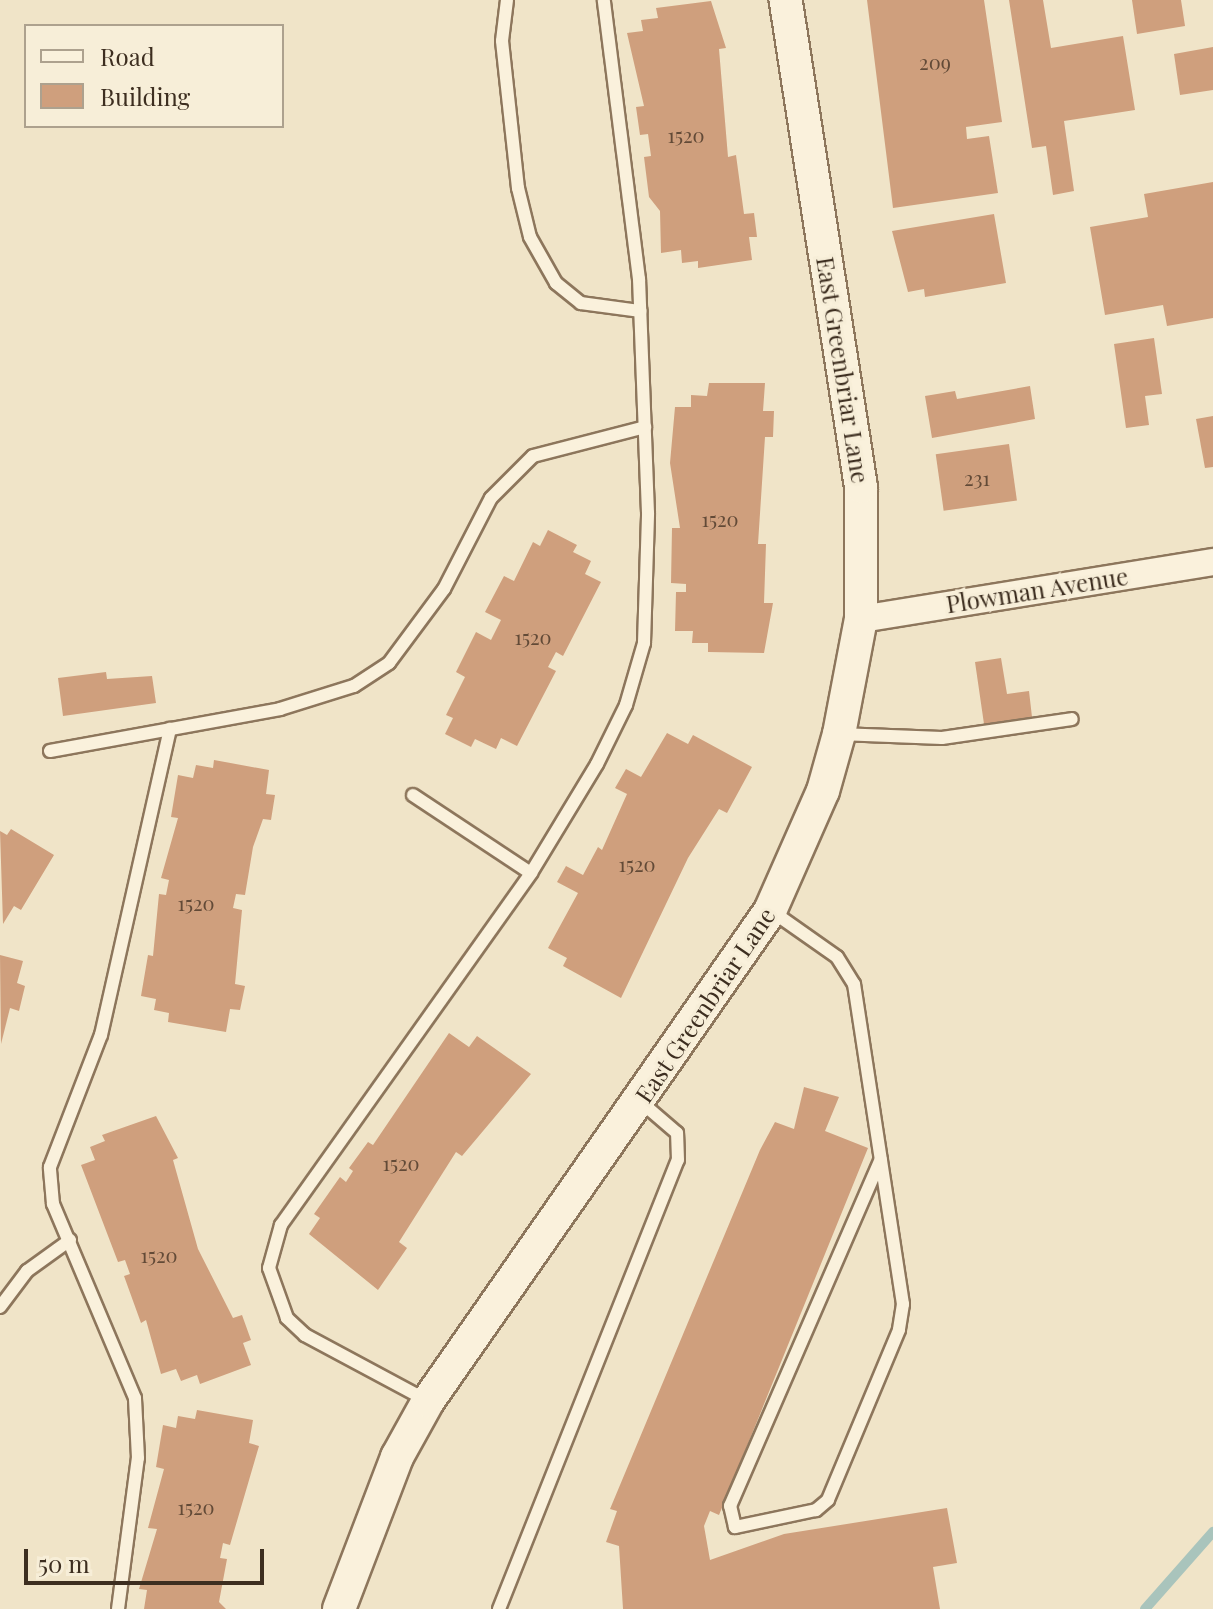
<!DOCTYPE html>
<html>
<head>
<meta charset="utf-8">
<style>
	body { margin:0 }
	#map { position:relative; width:1213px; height:1609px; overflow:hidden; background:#f0e4c8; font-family:"Playfair Display",serif }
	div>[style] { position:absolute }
	.stream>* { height:10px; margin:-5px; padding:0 5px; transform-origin:5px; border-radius:5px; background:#a9c4bc }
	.building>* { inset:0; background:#cf9f7d; transform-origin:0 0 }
	.roads { filter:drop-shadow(2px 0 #8d765c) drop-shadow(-2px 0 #8d765c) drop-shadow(0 2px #8d765c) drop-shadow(0 -2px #8d765c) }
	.service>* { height:12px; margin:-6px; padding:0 6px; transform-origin:6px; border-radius:6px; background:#faf1dc }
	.minor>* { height:26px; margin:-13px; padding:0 13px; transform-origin:13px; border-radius:13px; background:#faf1dc }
	.tertiary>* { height:32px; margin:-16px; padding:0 16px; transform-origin:16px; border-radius:16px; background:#faf1dc }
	span { translate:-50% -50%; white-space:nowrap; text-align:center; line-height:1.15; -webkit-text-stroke:6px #f7eed8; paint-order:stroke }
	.number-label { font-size:20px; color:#624a37 }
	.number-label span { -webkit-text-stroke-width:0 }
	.street-label { font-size:24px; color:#3d2e20 }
	.legend { position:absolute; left:24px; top:24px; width:260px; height:104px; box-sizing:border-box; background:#f7eed8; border:2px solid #ada18e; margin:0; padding:10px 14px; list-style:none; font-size:24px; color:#3d2e20 }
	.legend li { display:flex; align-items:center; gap:16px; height:40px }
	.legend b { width:40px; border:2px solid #ada18e }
	.scale { position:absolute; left:24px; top:1549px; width:240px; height:36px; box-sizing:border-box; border:4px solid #3d2e20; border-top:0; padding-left:10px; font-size:24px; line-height:28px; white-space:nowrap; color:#3d2e20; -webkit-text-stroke:6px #f7eed8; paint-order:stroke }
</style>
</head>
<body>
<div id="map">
	<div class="stream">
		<div style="left:1145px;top:1609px;width:103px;rotate:-48.6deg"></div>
	</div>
	<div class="building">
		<div style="clip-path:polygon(867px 0,984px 0,1002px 122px,966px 127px,967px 139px,989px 136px,998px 193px,893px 208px)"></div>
		<div style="clip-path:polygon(1009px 0,1043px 0,1051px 48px,1123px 36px,1135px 110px,1064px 121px,1074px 191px,1053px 195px,1046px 146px,1032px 148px)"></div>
		<div style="clip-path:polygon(1132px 0,1181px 0,1185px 26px,1137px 34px)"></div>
		<div style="clip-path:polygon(711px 1px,726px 48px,719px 49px,728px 157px,736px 155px,744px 214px,754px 213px,757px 237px,749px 237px,752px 260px,698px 268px,698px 261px,682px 263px,681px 250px,661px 253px,660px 211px,649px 197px,644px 157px,651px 156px,648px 134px,640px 135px,636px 107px,644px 106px,627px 33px,643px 31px,641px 20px,658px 18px,656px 8px)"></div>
		<div style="clip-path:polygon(1213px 47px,1213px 90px,1180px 95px,1174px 54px)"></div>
		<div style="clip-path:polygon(1213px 182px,1213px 318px,1167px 326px,1163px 305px,1105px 315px,1090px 227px,1148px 217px,1144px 194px)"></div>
		<div style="clip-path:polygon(994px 214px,1006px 283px,925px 297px,924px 289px,908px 292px,892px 231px)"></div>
		<div style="clip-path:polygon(1154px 338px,1162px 394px,1145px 396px,1149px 425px,1126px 428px,1114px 344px)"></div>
		<div style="clip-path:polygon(709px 383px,765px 383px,763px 411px,774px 411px,773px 437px,765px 437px,758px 544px,766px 544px,764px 603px,773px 603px,764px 653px,708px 652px,708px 643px,692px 643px,693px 631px,675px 631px,676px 592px,686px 592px,686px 584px,671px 583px,672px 528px,680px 528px,670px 463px,675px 407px,691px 407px,691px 395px,707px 396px)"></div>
		<div style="clip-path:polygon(1030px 386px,1035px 419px,932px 438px,925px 396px,955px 391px,957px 399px)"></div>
		<div style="clip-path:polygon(1213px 416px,1213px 467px,1205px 468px,1196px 419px)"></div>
		<div style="left:1009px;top:444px;width:57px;height:74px;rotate:82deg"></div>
		<div style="clip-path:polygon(548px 530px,577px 545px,573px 552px,591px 561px,585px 574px,601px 582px,563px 656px,556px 652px,548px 667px,556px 671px,517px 746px,501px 738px,496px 749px,475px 739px,471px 747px,445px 734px,453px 718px,446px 715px,465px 677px,456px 672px,476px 632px,491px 640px,501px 620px,485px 612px,504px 576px,514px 581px,533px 542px,540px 546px)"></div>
		<div style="clip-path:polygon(1001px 658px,1007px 694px,1029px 691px,1032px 717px,984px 724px,975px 662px)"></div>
		<div style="clip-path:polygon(106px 672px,107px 679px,152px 676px,156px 703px,63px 716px,58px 678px)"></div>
		<div style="clip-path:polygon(667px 733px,688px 744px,693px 735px,752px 767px,727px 813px,719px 809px,688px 858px,621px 998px,563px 966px,567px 958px,548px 948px,578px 893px,557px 882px,566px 866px,583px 875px,598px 847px,602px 850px,627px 794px,615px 788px,626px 769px,641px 777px)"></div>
		<div style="clip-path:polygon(214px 760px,269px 770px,266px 794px,275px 795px,271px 820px,263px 819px,253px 847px,245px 895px,236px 894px,233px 908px,242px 910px,235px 984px,245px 986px,240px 1010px,230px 1009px,226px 1032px,168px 1022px,169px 1013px,154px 1010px,156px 999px,141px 996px,148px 955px,153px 956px,159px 894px,166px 895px,169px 880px,161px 878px,178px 818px,171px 817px,178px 775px,193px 778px,196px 765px,213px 768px)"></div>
		<div style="clip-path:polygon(11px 829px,54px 855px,21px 910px,14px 906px,3px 924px,0 831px,7px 835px)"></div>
		<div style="clip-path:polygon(0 955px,23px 961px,17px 983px,25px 986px,19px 1011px,10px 1008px,1px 1044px)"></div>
		<div style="clip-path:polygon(449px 1033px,469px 1047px,477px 1036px,531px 1074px,462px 1156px,456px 1152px,399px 1242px,407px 1248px,378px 1290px,309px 1234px,320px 1218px,314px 1214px,340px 1177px,346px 1182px,353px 1171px,349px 1168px,368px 1142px,373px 1145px)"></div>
		<div style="clip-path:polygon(804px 1087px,839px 1097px,825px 1131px,868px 1148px,719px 1515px,710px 1511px,704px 1526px,710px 1560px,784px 1534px,947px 1508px,957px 1563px,933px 1567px,940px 1609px,623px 1609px,619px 1546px,606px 1542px,617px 1511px,610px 1509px,760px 1150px,775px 1122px,794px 1129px)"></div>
		<div style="clip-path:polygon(156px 1116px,178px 1158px,173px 1160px,198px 1249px,233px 1318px,242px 1315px,251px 1340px,243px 1343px,251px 1365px,200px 1384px,197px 1375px,181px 1381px,176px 1369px,161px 1374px,146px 1320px,141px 1323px,124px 1276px,130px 1274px,125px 1260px,118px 1262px,81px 1165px,95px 1160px,90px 1147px,105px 1141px,102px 1135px)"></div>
		<div style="clip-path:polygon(197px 1410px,253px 1420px,249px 1443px,259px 1446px,230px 1545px,223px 1543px,220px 1558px,227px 1559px,219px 1602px,226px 1609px,144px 1609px,147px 1590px,139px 1589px,157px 1529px,148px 1528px,164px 1469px,156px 1467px,163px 1425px,176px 1428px,178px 1416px,195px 1419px)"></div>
	</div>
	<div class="roads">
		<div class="service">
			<div style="left:507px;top:0;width:41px;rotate:97deg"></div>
			<div style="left:502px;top:41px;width:148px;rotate:83.8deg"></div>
			<div style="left:518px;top:188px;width:50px;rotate:76.2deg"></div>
			<div style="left:530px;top:237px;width:53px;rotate:60.5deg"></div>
			<div style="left:556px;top:283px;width:32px;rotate:39deg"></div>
			<div style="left:581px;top:303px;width:60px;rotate:7.7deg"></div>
			<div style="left:839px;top:734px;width:103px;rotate:2.2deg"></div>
			<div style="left:942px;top:738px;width:131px;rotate:-8.3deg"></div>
			<div style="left:50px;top:751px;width:234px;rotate:-10.3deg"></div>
			<div style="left:280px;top:709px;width:77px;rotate:-17.3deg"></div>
			<div style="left:354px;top:686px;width:42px;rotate:-33.3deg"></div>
			<div style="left:389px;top:663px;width:92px;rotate:-53.4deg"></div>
			<div style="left:444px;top:589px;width:102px;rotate:-62.7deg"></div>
			<div style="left:491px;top:498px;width:59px;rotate:-45deg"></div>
			<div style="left:533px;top:456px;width:116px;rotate:-14.5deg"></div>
			<div style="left:413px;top:795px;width:141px;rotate:33.5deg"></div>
			<div style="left:773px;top:912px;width:78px;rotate:35.1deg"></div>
			<div style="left:837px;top:957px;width:32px;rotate:58deg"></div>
			<div style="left:854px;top:984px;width:324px;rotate:81.3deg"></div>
			<div style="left:903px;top:1304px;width:26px;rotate:99deg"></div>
			<div style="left:899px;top:1330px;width:184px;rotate:112.7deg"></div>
			<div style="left:828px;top:1500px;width:16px;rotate:140deg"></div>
			<div style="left:816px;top:1510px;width:83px;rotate:168.1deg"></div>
			<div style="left:735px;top:1527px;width:22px;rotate:-103deg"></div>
			<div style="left:730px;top:1506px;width:378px;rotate:-66.5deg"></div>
			<div style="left:0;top:1307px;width:45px;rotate:-53.1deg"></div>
			<div style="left:27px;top:1271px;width:53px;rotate:-35.8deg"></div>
			<div style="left:428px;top:1401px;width:140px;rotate:-151.8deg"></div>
			<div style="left:305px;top:1335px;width:25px;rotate:-137deg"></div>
			<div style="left:287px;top:1318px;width:53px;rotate:-109.8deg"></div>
			<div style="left:269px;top:1268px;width:45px;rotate:-74.4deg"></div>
			<div style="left:281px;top:1225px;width:432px;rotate:-54.6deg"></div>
			<div style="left:531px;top:873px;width:127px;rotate:-58.8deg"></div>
			<div style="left:597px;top:764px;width:66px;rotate:-63.8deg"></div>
			<div style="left:626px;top:705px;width:65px;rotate:-73.8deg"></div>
			<div style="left:644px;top:643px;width:130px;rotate:-88.2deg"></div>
			<div style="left:648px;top:513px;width:234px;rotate:-92.2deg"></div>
			<div style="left:639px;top:279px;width:281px;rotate:-97.2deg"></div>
			<div style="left:118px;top:1609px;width:152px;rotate:-82.5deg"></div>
			<div style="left:138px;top:1458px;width:60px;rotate:-92.9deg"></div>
			<div style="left:135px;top:1398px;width:211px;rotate:-112.9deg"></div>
			<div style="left:53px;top:1204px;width:37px;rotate:-95deg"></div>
			<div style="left:50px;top:1167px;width:142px;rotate:-68.9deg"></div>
			<div style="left:101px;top:1035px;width:314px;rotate:-77.3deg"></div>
			<div style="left:499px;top:1609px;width:483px;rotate:-68.3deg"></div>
			<div style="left:678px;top:1160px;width:27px;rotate:-92deg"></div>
			<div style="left:677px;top:1133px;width:48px;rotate:-139.3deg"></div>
		</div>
		<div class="minor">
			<div style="left:861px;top:619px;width:357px;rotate:-9.2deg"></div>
		</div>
		<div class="tertiary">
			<div style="left:339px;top:1609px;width:163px;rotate:-69.1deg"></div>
			<div style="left:397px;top:1457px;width:64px;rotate:-61deg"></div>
			<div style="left:428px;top:1401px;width:598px;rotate:-55.09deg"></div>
			<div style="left:770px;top:911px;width:131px;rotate:-66.2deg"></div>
			<div style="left:823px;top:791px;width:59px;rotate:-74.3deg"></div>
			<div style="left:839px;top:734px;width:117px;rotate:-79.2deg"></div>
			<div style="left:861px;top:619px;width:132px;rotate:-90deg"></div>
			<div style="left:861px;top:487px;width:493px;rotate:-98.8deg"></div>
		</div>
	</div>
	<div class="number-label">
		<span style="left:935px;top:61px">209</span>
		<span style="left:686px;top:134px">1520</span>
		<span style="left:977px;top:477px">231</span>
		<span style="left:720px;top:518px">1520</span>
		<span style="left:533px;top:636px">1520</span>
		<span style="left:637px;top:863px">1520</span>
		<span style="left:196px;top:902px">1520</span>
		<span style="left:401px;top:1162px">1520</span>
		<span style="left:159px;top:1254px">1520</span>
		<span style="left:196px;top:1506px">1520</span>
	</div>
	<div class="street-label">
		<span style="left:843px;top:370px;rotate:81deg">East Greenbriar Lane</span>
		<span style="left:1037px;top:590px;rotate:-9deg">Plowman Avenue</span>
		<span style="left:705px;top:1005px;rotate:-56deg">East Greenbriar Lane</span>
	</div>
	<ul class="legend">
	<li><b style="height:10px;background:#faf1dc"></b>Road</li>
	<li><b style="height:22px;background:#cf9f7d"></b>Building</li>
	</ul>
	<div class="scale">50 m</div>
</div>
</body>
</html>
